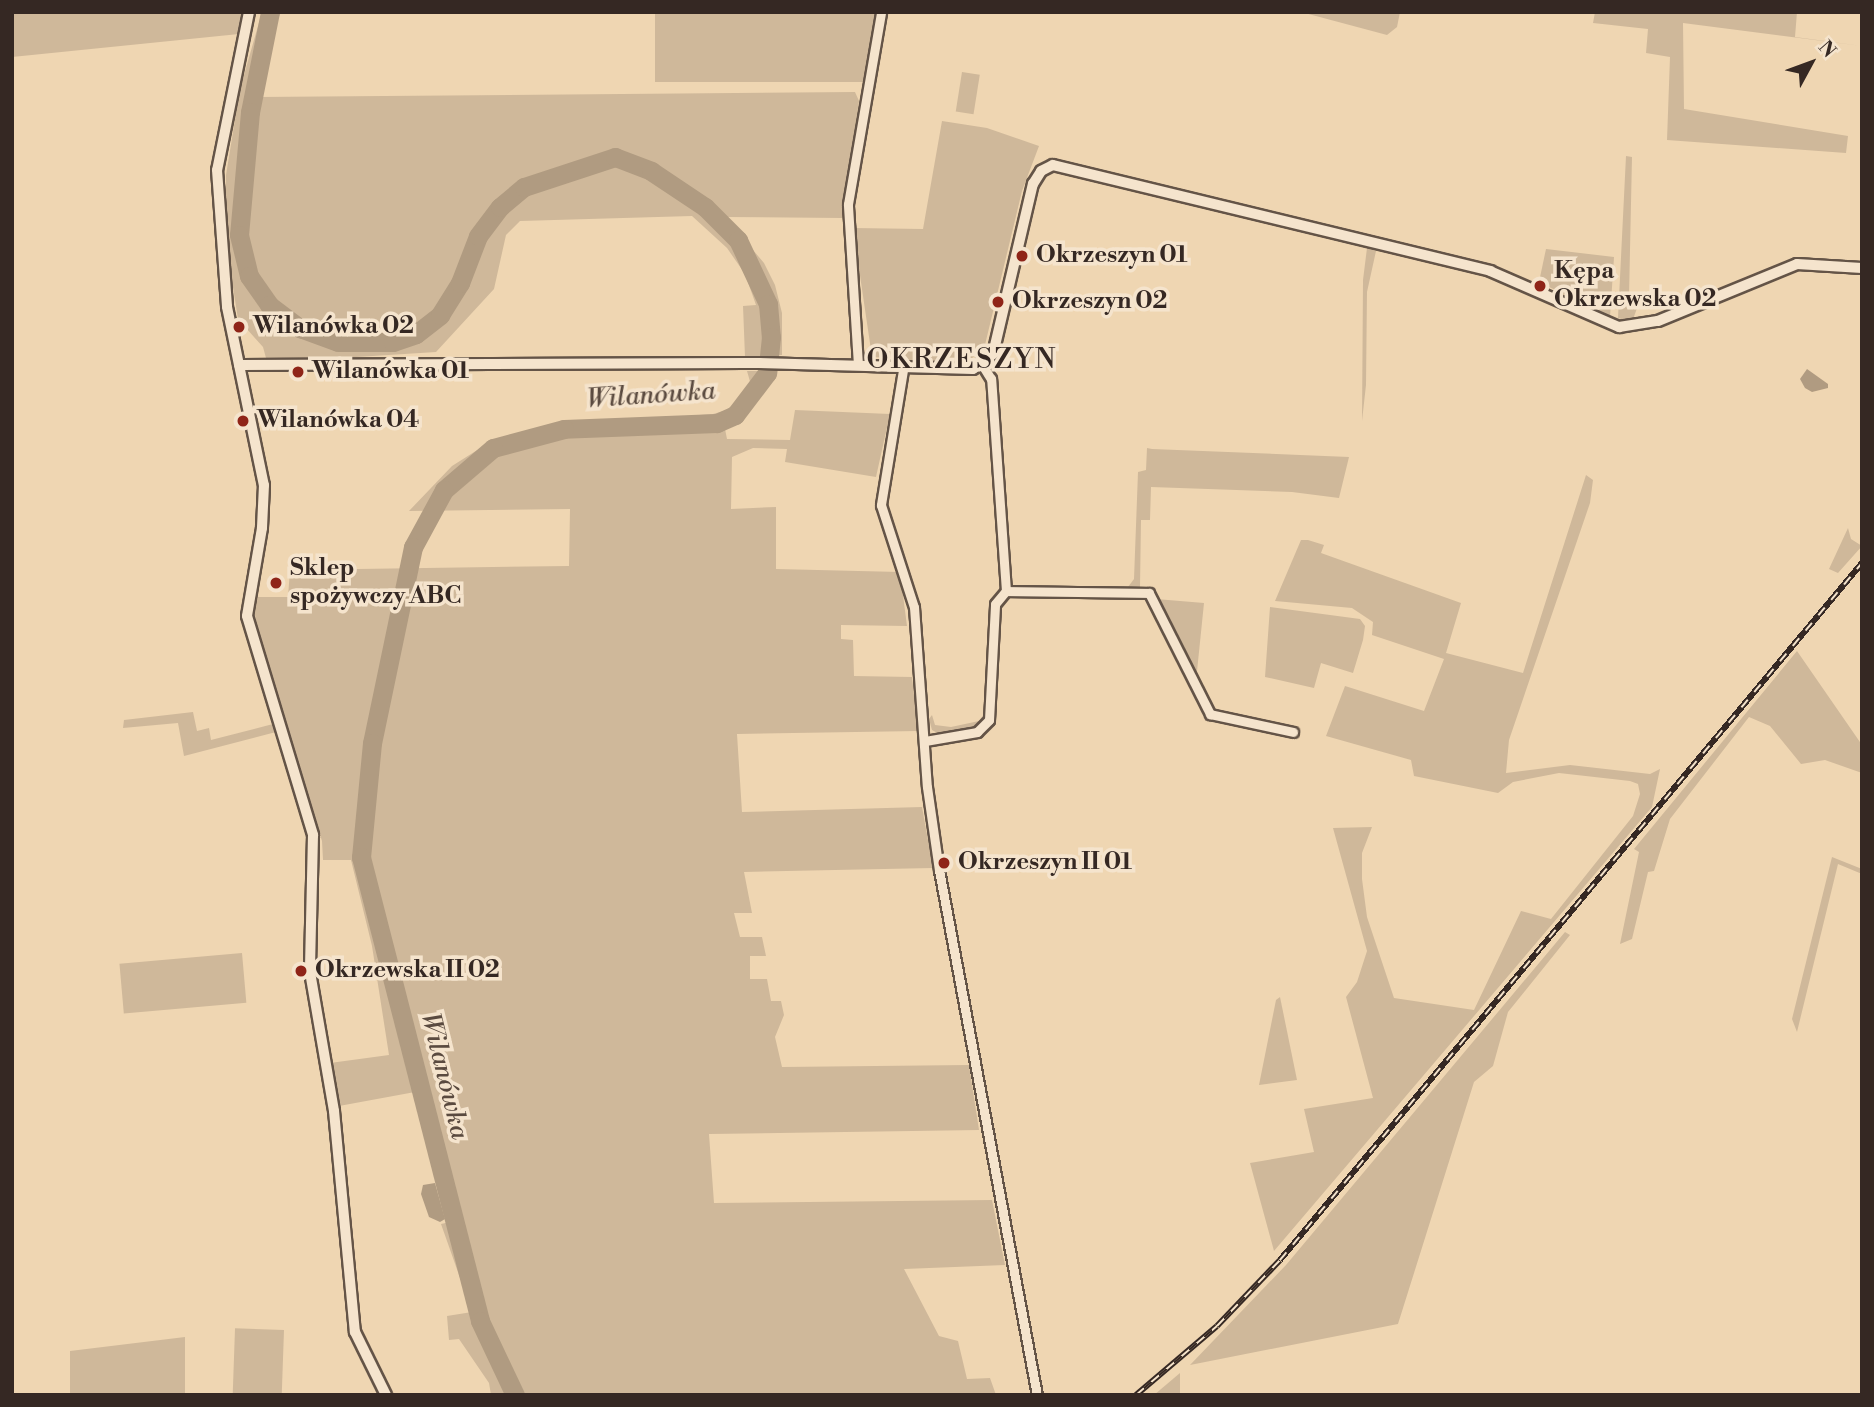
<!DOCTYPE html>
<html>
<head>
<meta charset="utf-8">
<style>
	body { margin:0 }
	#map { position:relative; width:1874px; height:1407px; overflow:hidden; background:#efd6b2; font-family:"Libre Bodoni",serif }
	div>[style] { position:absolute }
	.green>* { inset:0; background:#cfb89a; transform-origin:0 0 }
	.water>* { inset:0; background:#b09b81 }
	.river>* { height:19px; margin:-9.5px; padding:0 9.5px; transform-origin:9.5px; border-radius:9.5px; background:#b09b81 }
	.roads { filter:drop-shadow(2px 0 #645447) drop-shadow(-2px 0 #645447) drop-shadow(0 2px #645447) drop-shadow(0 -2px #645447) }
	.minor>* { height:9px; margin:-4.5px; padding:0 4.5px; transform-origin:4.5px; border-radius:4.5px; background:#f5e4cd }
	.tertiary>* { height:10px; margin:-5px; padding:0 5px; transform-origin:5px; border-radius:5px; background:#f5e4cd }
	.rail>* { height:6px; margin-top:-3px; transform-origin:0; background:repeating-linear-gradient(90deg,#f5e4cd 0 10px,#352823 0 20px); box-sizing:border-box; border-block:2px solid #352823 }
	.dots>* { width:19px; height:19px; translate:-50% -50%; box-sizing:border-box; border:4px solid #f5e4cd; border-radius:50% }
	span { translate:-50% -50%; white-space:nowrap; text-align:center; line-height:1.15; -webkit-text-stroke:7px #f5e4cd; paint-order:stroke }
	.poi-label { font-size:24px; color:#352823; font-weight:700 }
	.left { translate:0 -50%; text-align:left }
	.water-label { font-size:26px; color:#5a4a3f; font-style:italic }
	.quarter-label { font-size:28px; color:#352823; letter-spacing:2px }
	.frame { position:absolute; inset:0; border:14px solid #352823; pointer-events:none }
	.north { position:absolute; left:1776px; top:28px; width:70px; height:70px; -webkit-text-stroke:5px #f5e4cd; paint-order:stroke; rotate:49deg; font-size:19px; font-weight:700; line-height:28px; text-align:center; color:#352823 }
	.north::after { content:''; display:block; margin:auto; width:24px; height:32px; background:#352823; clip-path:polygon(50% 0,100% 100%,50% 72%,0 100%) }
</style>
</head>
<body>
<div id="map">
	<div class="green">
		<div style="clip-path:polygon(12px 12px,244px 12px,239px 34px,12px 57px)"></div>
		<div style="clip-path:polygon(262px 12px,281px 12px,268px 41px,259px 97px,855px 92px,859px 101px,842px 218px,725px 217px,764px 263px,775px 285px,782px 313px,782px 355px,745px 357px,743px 306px,756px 305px,745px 274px,727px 248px,692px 216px,520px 221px,506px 235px,494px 289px,436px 352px,325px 359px,266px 358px,263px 347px,238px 319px,226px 243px,226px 175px,240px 89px)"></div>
		<div style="left:655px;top:12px;width:220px;height:70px"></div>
		<div style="clip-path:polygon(1301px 12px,1400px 12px,1397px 27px,1387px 35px)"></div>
		<div style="clip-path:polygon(1595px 12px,1797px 12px,1795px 37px,1862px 46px,1683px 23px,1684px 109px,1848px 136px,1846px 153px,1667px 140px,1670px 57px,1646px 53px,1648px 29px,1593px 23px)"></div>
		<div style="left:962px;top:72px;width:18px;height:40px;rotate:9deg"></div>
		<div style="clip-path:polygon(942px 121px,987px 128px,1039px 146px,1022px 191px,984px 349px,968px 361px,909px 364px,908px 359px,872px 357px,853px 228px,923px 229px)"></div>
		<div style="clip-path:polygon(1626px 156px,1632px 157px,1629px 297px,1640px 300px,1632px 322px,1618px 318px)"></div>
		<div style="clip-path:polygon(1367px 248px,1376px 251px,1367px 292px,1366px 385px,1362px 421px,1363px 280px)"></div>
		<div style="clip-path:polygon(1546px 249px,1614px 257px,1610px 317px,1539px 282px)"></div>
		<div style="clip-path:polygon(747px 371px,776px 371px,760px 396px,738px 419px,724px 424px,727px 439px,790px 440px,795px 410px,890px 414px,876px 477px,785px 462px,787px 449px,753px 448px,732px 457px,731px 509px,776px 507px,776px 569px,900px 572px,907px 626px,841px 625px,841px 639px,853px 640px,854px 676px,912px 677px,918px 731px,737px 734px,742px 812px,922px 807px,933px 868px,744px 872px,752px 913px,734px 913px,740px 937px,762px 937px,766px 956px,750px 956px,750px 979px,767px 979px,771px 1001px,781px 1001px,784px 1015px,775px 1037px,782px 1067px,969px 1065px,979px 1130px,709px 1134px,714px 1203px,992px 1200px,1005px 1265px,904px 1269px,939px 1336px,958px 1341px,967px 1379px,990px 1378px,996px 1395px,491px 1395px,489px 1383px,459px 1339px,449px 1340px,447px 1316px,472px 1312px,441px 1224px,450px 1222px,415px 1092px,339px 1106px,330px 1063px,389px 1055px,372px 946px,351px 860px,323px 860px,322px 841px,258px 638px,254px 607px,258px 597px,288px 597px,290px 570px,569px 566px,570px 509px,409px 511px,452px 466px,490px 442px,543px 427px,713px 414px,727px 410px,747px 392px,751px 385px)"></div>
		<div style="clip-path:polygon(1147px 448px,1152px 449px,1349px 457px,1339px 498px,1292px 492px,1151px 487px,1150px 520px,1141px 520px,1140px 587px,1128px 587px,1134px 579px,1138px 472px,1146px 470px)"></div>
		<div style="clip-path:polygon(1586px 475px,1593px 480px,1590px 503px,1509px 740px,1506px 773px,1570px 765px,1650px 774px,1660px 769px,1652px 807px,1274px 1251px,1250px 1163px,1314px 1152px,1304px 1109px,1373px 1098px,1346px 997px,1357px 982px,1367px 951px,1333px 828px,1372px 827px,1362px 853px,1362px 879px,1367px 917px,1394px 998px,1474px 1010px,1521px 911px,1551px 919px,1633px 816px,1640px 794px,1638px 784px,1630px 781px,1559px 773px,1513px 782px,1498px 793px,1414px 776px,1411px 760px,1326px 736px,1345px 686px,1424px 711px,1444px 659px,1372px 635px,1373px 622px,1352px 608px,1275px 601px,1301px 540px,1308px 540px,1324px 545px,1321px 553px,1461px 603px,1446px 653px,1523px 673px)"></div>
		<div style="clip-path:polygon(1848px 528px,1851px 539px,1862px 546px,1838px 573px,1829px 569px)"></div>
		<div style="clip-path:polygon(1156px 599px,1204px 603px,1196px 681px)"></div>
		<div style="clip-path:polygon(1270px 607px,1360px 619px,1365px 626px,1363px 640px,1353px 673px,1321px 663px,1314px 688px,1265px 677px)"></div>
		<div style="clip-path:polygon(1797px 651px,1862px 745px,1862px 773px,1825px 760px,1801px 764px,1770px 726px,1749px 717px,1670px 819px,1654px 871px,1648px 872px,1632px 939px,1620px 944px,1639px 852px,1634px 849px)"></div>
		<div style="clip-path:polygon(986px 711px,979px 726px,941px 735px,932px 730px,929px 719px,932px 715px,935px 725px,951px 727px,979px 721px)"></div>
		<div style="clip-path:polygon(193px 712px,197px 731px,209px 728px,211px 740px,273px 724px,276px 732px,184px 756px,178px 723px,123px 728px,124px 720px)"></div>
		<div style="clip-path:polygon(1832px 857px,1862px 869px,1862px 874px,1838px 864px,1797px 1032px,1792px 1019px)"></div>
		<div style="clip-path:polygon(1565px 932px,1570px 935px,1508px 1012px,1493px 1066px,1474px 1082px,1398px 1324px,1190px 1365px,1286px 1265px)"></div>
		<div style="left:242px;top:953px;width:50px;height:123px;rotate:85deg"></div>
		<div style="clip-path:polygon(1280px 997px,1297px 1080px,1259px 1085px,1276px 1000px)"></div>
		<div style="left:284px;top:1330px;width:65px;height:49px;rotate:92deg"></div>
		<div style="clip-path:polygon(185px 1337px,185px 1395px,70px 1395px,70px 1351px)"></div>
		<div style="clip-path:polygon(1180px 1373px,1180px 1395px,1154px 1395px)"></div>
	</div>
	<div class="water">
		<div style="clip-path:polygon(1807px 369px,1828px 384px,1828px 388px,1812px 392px,1805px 388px,1800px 379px)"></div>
		<div style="clip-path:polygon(435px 1183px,445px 1219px,440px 1222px,429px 1217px,421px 1194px,423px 1185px)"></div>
	</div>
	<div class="river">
		<div style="left:270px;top:12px;width:102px;rotate:101.3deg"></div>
		<div style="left:250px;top:112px;width:123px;rotate:95.1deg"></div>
		<div style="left:239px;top:235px;width:42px;rotate:76.3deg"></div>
		<div style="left:249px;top:276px;width:35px;rotate:55deg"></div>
		<div style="left:269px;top:305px;width:39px;rotate:37deg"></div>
		<div style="left:300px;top:328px;width:40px;rotate:20.2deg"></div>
		<div style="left:338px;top:342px;width:55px"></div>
		<div style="left:393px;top:342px;width:24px;rotate:-19deg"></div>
		<div style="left:416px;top:334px;width:31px;rotate:-38deg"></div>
		<div style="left:440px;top:315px;width:38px;rotate:-58deg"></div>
		<div style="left:460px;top:283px;width:50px;rotate:-69deg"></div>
		<div style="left:478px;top:236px;width:36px;rotate:-53deg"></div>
		<div style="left:500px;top:207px;width:31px;rotate:-40deg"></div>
		<div style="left:524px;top:187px;width:96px;rotate:-18.2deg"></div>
		<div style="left:615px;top:157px;width:39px;rotate:21deg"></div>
		<div style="left:651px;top:171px;width:65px;rotate:33.7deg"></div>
		<div style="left:705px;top:207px;width:47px;rotate:45deg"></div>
		<div style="left:738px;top:240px;width:71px;rotate:64.9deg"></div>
		<div style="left:768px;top:304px;width:33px;rotate:85deg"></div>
		<div style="left:771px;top:337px;width:36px;rotate:96deg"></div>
		<div style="left:767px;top:373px;width:53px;rotate:127.3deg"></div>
		<div style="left:735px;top:415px;width:20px;rotate:156deg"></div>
		<div style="left:717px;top:423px;width:153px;rotate:177.8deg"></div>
		<div style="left:564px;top:429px;width:73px;rotate:165deg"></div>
		<div style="left:493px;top:448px;width:65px;rotate:139.4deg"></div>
		<div style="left:444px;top:490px;width:65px;rotate:118.5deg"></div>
		<div style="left:413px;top:547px;width:200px;rotate:101.8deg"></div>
		<div style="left:372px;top:743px;width:115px;rotate:95.5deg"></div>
		<div style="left:361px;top:857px;width:479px;rotate:75.6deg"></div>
		<div style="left:480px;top:1321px;width:82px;rotate:64.7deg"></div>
	</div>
	<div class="roads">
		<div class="minor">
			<div style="left:858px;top:365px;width:161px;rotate:-93.6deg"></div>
			<div style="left:848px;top:204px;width:195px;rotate:-80.2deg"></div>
			<div style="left:903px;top:370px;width:137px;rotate:99.3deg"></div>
			<div style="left:881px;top:505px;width:107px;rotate:72.1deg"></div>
			<div style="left:914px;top:607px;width:180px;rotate:85.9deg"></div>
			<div style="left:927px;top:787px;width:84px;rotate:81.8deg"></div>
			<div style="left:939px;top:870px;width:534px;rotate:79.43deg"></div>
			<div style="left:1006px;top:591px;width:143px;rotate:0.8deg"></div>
			<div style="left:1149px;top:593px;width:136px;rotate:63.2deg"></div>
			<div style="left:1210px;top:714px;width:85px;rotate:12.2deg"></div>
			<div style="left:925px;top:741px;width:53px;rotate:-9.8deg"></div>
			<div style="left:977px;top:732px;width:17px;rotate:-45deg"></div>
			<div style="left:989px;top:720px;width:116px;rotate:-87deg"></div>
			<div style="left:995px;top:604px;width:17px;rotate:-50deg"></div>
			<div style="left:1006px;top:591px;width:213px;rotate:-94deg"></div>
			<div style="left:991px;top:379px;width:15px;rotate:-122deg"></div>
		</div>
		<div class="tertiary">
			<div style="left:249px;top:12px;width:161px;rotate:101.4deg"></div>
			<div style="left:217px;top:170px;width:137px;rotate:85.8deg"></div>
			<div style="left:227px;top:307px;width:182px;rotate:78.3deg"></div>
			<div style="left:264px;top:485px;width:43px;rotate:92.7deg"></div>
			<div style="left:262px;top:528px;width:89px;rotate:99.7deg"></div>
			<div style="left:247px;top:616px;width:229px;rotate:73.2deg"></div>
			<div style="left:313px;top:835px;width:137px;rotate:91.3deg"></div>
			<div style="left:310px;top:972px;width:141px;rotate:80.2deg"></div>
			<div style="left:334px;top:1111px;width:222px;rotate:84.6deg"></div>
			<div style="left:355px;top:1332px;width:70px;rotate:63.8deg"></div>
			<div style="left:239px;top:365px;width:520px;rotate:-0.22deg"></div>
			<div style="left:759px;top:363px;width:214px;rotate:1.6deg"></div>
			<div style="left:973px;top:369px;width:25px;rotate:-37deg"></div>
			<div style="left:993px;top:354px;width:175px;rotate:-76.8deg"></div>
			<div style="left:1033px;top:184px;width:15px;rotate:-58deg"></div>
			<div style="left:1041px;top:171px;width:13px;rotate:-27deg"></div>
			<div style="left:1053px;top:165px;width:450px;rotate:13.6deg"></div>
			<div style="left:1490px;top:271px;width:141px;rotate:23.5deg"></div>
			<div style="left:1619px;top:327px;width:39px;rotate:-9deg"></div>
			<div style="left:1658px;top:321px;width:150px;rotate:-22.3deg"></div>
			<div style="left:1797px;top:264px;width:65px;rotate:3.5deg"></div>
		</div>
	</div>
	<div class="rail">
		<div style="left:1136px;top:1395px;width:106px;rotate:-40.4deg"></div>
		<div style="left:1217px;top:1326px;width:91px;rotate:-46.3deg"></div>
		<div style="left:1280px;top:1260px;width:908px;rotate:-50.14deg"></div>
	</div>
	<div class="dots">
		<div style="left:1022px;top:256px;background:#8f2418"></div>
		<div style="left:1540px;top:286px;background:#8f2418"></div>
		<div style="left:998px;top:302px;background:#8f2418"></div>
		<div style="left:239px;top:327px;background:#8f2418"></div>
		<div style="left:298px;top:372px;background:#8f2418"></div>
		<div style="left:243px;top:421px;background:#8f2418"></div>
		<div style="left:276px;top:583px;background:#8f2418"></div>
		<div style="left:944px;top:863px;background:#8f2418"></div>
		<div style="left:301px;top:971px;background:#8f2418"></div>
	</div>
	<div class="poi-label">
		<span class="left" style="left:1036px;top:256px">Okrzeszyn 01</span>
		<span class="left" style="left:1554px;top:286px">Kępa<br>Okrzewska 02</span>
		<span class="left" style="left:1012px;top:302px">Okrzeszyn 02</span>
		<span class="left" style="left:253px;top:327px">Wilanówka 02</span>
		<span class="left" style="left:312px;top:372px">Wilanówka 01</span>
		<span class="left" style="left:257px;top:421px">Wilanówka 04</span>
		<span class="left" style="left:290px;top:583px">Sklep<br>spożywczy ABC</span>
		<span class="left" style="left:958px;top:863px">Okrzeszyn II 01</span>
		<span class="left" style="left:315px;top:971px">Okrzewska II 02</span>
	</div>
	<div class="water-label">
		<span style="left:651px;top:396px;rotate:-4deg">Wilanówka</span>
		<span style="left:444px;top:1076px;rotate:76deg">Wilanówka</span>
	</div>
	<div class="quarter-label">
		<span style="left:962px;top:360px">OKRZESZYN</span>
	</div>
	<div class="frame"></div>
	<div class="north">N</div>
</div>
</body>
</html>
